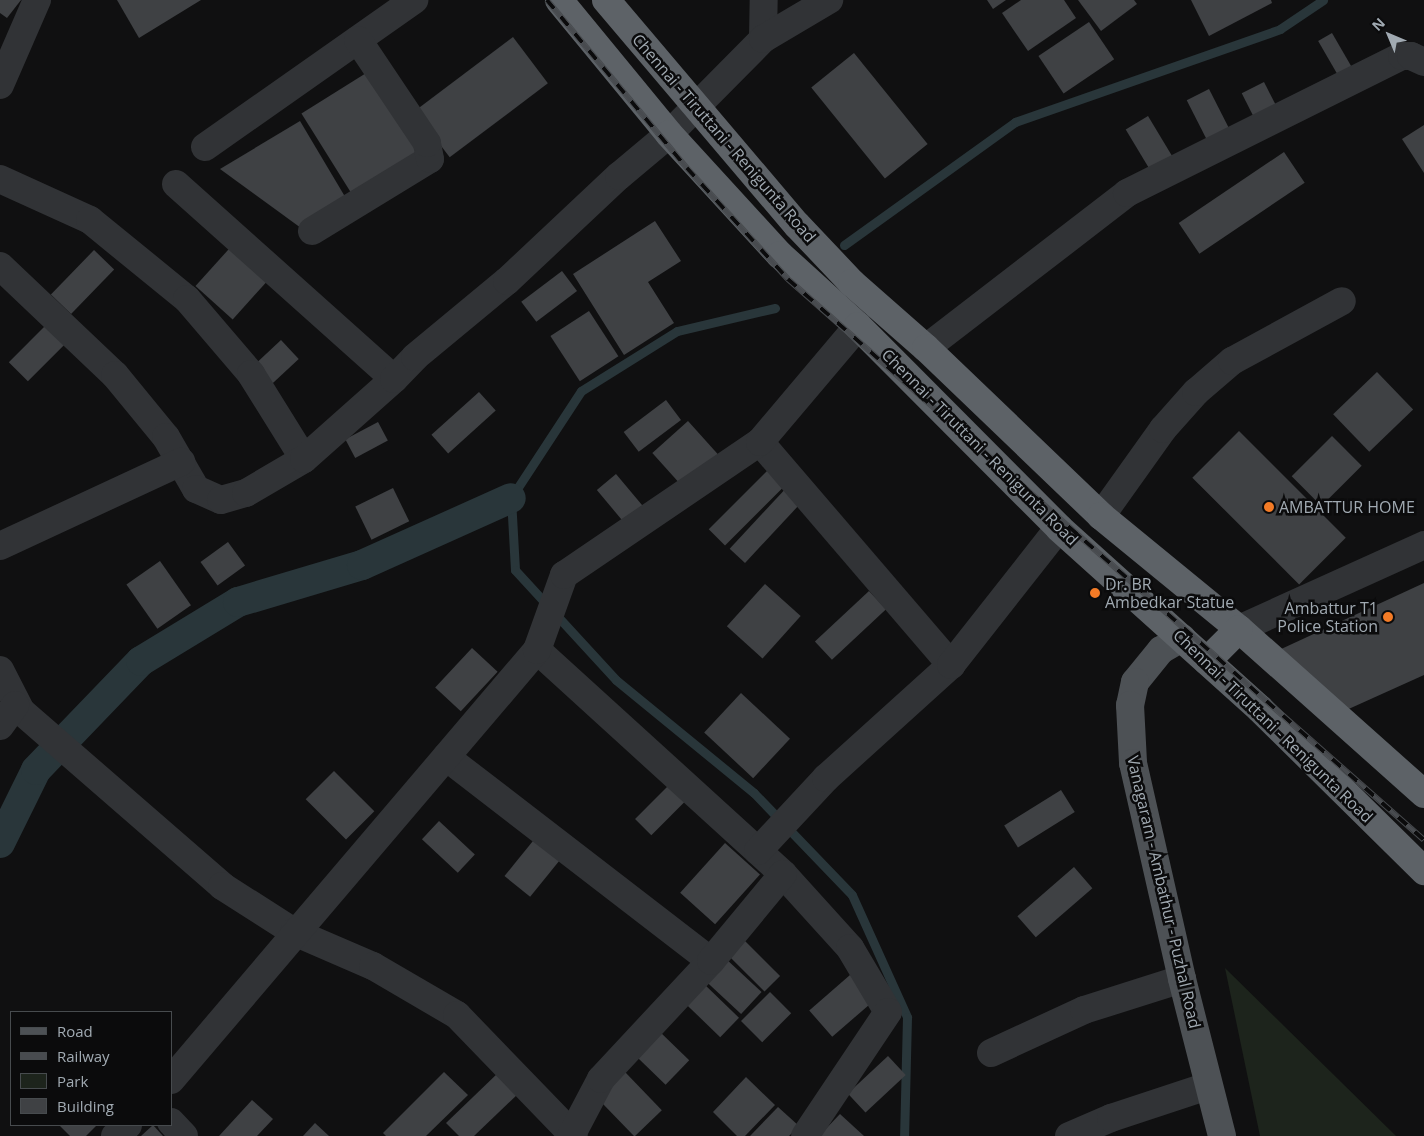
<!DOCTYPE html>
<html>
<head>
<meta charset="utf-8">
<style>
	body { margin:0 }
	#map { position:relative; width:1424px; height:1136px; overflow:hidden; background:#101011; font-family:"Open Sans",sans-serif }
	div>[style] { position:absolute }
	.green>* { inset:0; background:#1d241c }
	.stream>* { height:9px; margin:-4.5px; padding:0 4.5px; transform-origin:4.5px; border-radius:4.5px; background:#29363a }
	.canal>* { height:30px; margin:-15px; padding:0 15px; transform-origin:15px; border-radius:15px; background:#29363a }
	.building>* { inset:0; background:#3f4144; transform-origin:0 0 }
	.minor>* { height:28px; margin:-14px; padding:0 14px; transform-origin:14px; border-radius:14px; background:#313336 }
	.major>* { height:28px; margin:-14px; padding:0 14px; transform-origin:14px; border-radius:14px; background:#4d5155 }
	.highway>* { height:28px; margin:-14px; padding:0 14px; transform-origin:14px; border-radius:14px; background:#5d6267 }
	.rail>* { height:5.5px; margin-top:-2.75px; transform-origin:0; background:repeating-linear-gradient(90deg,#0b0b0c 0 11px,#484b4f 0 22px); box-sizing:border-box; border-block:1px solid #484b4f }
	.dots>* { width:14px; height:14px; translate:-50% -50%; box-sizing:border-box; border:2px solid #0b0b0c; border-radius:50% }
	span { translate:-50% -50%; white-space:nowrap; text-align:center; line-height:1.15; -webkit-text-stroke:5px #0b0b0c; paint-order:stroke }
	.street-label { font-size:16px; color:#a1aab2 }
	.poi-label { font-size:16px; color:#a1aab2 }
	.left { translate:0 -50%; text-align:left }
	.right { translate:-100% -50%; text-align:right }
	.legend { position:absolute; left:10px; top:1011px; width:162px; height:115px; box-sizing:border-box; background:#0b0b0c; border:1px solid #474b4e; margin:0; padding:6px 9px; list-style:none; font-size:15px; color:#a1aab2 }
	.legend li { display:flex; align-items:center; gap:10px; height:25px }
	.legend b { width:25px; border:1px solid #474b4e }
	.north { position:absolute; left:1364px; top:10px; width:50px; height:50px; -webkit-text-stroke:4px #0b0b0c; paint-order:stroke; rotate:315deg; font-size:14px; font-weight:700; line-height:20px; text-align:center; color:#a1aab2 }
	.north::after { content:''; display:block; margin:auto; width:18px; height:22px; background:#a1aab2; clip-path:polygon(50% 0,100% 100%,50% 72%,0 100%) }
</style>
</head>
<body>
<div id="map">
	<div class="green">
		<div style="clip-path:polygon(1225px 968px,1396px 1136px,1260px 1136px)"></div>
	</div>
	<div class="stream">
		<div style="left:844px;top:245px;width:211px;rotate:-35.7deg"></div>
		<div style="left:1015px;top:122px;width:281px;rotate:-19.3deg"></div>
		<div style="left:1280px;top:29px;width:52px;rotate:-34deg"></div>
		<div style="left:775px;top:308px;width:101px;rotate:166.8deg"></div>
		<div style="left:677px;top:331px;width:113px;rotate:148deg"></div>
		<div style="left:581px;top:391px;width:128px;rotate:123.2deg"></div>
		<div style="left:511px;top:498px;width:72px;rotate:86.8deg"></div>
		<div style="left:515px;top:570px;width:149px;rotate:47.4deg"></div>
		<div style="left:616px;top:680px;width:178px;rotate:39.3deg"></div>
		<div style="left:754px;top:793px;width:141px;rotate:46.1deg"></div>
		<div style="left:852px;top:895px;width:134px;rotate:65.7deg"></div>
		<div style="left:907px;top:1017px;width:119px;rotate:91.4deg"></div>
	</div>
	<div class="canal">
		<div style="left:0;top:843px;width:81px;rotate:-63.7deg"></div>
		<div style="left:36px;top:770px;width:151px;rotate:-46.1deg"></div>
		<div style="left:141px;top:661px;width:114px;rotate:-31.3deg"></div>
		<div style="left:238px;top:602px;width:129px;rotate:-16.6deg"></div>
		<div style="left:362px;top:565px;width:163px;rotate:-24.2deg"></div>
	</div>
	<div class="building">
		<div style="clip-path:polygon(0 0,21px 0,7px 18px,0 13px)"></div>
		<div style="clip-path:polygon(117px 0,201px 0,139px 38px)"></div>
		<div style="clip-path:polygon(987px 0,1006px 0,993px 9px)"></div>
		<div style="clip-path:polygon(1021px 0,1064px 0,1076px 18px,1028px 51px,1002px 13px)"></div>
		<div style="clip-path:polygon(1078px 0,1134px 0,1137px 4px,1101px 31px)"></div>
		<div style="clip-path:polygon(1191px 0,1271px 0,1272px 3px,1209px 36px)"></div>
		<div style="left:1089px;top:22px;width:45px;height:61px;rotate:56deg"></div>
		<div style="left:1332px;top:33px;width:44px;height:16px;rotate:60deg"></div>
		<div style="left:513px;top:37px;width:58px;height:123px;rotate:53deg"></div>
		<div style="left:854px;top:53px;width:117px;height:55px;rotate:51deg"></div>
		<div style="left:371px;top:70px;width:101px;height:82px;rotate:58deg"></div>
		<div style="left:1264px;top:82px;width:31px;height:25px;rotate:63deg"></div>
		<div style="left:1209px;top:89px;width:51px;height:25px;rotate:63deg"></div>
		<div style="left:1148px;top:116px;width:52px;height:26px;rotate:59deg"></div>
		<div style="clip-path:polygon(300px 121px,347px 200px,301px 228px,220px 169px)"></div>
		<div style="clip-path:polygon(1424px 125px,1424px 173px,1402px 139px)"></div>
		<div style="left:1284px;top:152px;width:37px;height:127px;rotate:56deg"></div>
		<div style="clip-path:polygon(655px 221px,681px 261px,648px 282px,674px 323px,624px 355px,573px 274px)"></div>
		<div style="left:237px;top:240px;width:50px;height:62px;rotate:42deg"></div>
		<div style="left:94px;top:250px;width:28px;height:62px;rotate:44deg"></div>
		<div style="left:562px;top:271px;width:25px;height:51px;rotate:53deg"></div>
		<div style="left:589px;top:311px;width:54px;height:46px;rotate:57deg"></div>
		<div style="left:47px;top:324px;width:27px;height:54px;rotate:45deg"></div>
		<div style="left:281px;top:340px;width:26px;height:43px;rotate:47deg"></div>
		<div style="left:1377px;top:372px;width:52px;height:61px;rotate:46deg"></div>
		<div style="left:479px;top:392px;width:25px;height:64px;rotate:48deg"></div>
		<div style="left:666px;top:400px;width:25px;height:53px;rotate:53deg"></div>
		<div style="left:688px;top:421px;width:47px;height:48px;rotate:48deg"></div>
		<div style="left:378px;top:422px;width:21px;height:37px;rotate:62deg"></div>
		<div style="left:1239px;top:431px;width:151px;height:66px;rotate:45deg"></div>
		<div style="left:1332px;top:436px;width:42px;height:57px;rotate:45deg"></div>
		<div style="left:771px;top:467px;width:23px;height:88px;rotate:45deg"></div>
		<div style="left:616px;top:474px;width:52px;height:25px;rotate:50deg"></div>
		<div style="left:789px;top:485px;width:21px;height:87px;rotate:43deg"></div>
		<div style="left:393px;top:488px;width:37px;height:42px;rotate:64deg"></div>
		<div style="left:228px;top:542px;width:29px;height:34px;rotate:54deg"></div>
		<div style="left:160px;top:561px;width:54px;height:41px;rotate:55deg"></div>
		<div style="clip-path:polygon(1424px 583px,1424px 675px,1342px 712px,1279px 650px)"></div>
		<div style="left:765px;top:584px;width:48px;height:57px;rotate:42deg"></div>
		<div style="left:869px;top:591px;width:25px;height:74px;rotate:47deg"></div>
		<div style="left:472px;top:648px;width:35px;height:54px;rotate:43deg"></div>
		<div style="left:741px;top:693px;width:67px;height:54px;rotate:43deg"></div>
		<div style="left:334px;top:771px;width:57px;height:40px;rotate:45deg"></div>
		<div style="left:669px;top:785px;width:23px;height:48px;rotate:45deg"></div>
		<div style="left:1061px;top:790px;width:26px;height:67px;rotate:58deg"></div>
		<div style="left:439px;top:821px;width:49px;height:25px;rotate:43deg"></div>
		<div style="left:541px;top:831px;width:33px;height:58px;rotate:39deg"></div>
		<div style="left:725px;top:843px;width:47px;height:67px;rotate:42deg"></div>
		<div style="left:1074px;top:867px;width:28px;height:75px;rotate:49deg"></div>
		<div style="left:744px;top:940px;width:51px;height:22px;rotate:45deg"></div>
		<div style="left:725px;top:958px;width:50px;height:30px;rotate:43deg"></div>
		<div style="left:850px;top:975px;width:35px;height:54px;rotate:49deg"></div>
		<div style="left:703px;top:983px;width:50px;height:27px;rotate:44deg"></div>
		<div style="left:770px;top:992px;width:30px;height:41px;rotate:45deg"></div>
		<div style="left:659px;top:1031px;width:42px;height:34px;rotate:44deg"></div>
		<div style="left:888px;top:1056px;width:26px;height:55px;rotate:47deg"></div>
		<div style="clip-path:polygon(444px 1072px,468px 1095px,426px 1136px,386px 1136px,383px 1133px)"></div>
		<div style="clip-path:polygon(499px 1072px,519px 1093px,474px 1136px,459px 1136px,446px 1123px)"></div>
		<div style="left:625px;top:1072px;width:53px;height:38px;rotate:46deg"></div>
		<div style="clip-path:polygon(746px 1077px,775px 1105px,745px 1136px,737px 1136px,713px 1112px)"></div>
		<div style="clip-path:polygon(252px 1100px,273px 1119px,257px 1136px,219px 1136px)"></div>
		<div style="clip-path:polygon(778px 1107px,799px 1126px,789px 1136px,750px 1136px)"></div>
		<div style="clip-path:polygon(840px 1114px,864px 1136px,819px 1136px)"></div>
		<div style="clip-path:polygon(315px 1123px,329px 1136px,303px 1136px)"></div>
		<div style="clip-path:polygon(59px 1125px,97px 1125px,86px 1136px,70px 1136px)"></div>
		<div style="clip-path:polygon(153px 1125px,163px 1136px,141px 1136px)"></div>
	</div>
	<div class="minor">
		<div style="left:763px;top:39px;width:39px;rotate:-89deg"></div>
		<div style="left:0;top:85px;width:93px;rotate:-66.5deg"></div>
		<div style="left:205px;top:147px;width:256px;rotate:-35.1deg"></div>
		<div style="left:0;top:179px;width:99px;rotate:24.5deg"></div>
		<div style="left:90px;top:220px;width:125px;rotate:39.2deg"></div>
		<div style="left:187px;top:299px;width:99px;rotate:49.5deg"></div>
		<div style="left:251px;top:374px;width:100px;rotate:58.1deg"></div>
		<div style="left:176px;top:184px;width:292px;rotate:41.8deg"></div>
		<div style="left:312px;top:231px;width:138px;rotate:-31.4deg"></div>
		<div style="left:430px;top:159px;width:16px;rotate:-101deg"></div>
		<div style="left:427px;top:143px;width:124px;rotate:-123.8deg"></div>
		<div style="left:0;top:266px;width:158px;rotate:43.5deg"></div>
		<div style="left:115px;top:375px;width:80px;rotate:50.6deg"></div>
		<div style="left:166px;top:437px;width:60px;rotate:60deg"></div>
		<div style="left:196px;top:489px;width:27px;rotate:24deg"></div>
		<div style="left:221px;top:500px;width:26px;rotate:-16deg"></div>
		<div style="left:246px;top:493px;width:67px;rotate:-30.4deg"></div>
		<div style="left:304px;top:459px;width:120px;rotate:-41.6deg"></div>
		<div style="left:394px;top:379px;width:30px;rotate:-46deg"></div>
		<div style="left:415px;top:357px;width:119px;rotate:-39.6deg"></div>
		<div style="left:507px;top:281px;width:154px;rotate:-43.2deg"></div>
		<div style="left:619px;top:176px;width:65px;rotate:-40deg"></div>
		<div style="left:669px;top:134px;width:134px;rotate:-45.3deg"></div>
		<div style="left:763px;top:39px;width:77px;rotate:-30.6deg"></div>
		<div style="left:926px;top:348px;width:254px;rotate:-37.6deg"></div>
		<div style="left:1127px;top:193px;width:307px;rotate:-26.5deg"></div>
		<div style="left:1402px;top:56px;width:9px"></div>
		<div style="left:1411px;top:56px;width:14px;rotate:25deg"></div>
		<div style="left:760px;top:442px;width:294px;rotate:49.4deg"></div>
		<div style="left:1101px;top:516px;width:107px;rotate:-54.5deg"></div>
		<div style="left:1163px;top:429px;width:50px;rotate:-48.3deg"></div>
		<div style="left:1196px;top:392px;width:48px;rotate:-40.7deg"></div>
		<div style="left:1232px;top:361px;width:125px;rotate:-28.6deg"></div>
		<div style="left:0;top:546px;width:200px;rotate:-24.9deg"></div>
		<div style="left:1239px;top:629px;width:203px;rotate:-24.4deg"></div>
		<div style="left:537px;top:650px;width:333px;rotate:42.3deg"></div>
		<div style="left:783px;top:874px;width:100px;rotate:47.8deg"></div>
		<div style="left:850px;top:948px;width:74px;rotate:59.3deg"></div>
		<div style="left:888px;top:1012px;width:149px;rotate:123.8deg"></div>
		<div style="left:0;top:670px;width:46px;rotate:62.9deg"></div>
		<div style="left:21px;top:711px;width:267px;rotate:41deg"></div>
		<div style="left:222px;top:886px;width:85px;rotate:32.6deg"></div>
		<div style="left:294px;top:932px;width:86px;rotate:23.3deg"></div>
		<div style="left:373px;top:966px;width:97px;rotate:30.3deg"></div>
		<div style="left:457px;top:1015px;width:168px;rotate:46deg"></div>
		<div style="left:0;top:726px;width:26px;rotate:-54deg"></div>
		<div style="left:446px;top:757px;width:334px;rotate:37.6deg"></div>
		<div style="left:758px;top:851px;width:100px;rotate:-47deg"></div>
		<div style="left:826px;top:778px;width:169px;rotate:-42.1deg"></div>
		<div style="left:951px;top:665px;width:174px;rotate:-51.8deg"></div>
		<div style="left:991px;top:1053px;width:102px;rotate:-24.8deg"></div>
		<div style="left:1084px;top:1010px;width:103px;rotate:-17.6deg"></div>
		<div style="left:171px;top:1080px;width:565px;rotate:-49.6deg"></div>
		<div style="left:537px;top:650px;width:80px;rotate:-70.2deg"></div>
		<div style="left:564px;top:575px;width:237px;rotate:-34.2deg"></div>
		<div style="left:760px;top:442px;width:152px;rotate:-49.8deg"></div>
		<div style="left:171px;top:1122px;width:19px;rotate:47deg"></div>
		<div style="left:115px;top:1136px;width:17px;rotate:-40deg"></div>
		<div style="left:571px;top:1136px;width:64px;rotate:-62.2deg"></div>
		<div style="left:601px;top:1079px;width:161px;rotate:-47deg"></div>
		<div style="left:711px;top:961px;width:113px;rotate:-50.4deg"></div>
		<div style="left:1069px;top:1136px;width:46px;rotate:-23.2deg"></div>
		<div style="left:1111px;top:1118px;width:102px;rotate:-18.3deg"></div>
	</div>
	<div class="major">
		<div style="left:1182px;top:638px;width:24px;rotate:150deg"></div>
		<div style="left:1161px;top:650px;width:41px;rotate:129.1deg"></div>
		<div style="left:1135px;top:682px;width:24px;rotate:102deg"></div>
		<div style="left:1130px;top:705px;width:58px;rotate:87deg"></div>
		<div style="left:1133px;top:763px;width:221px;rotate:77.2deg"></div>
		<div style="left:1182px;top:979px;width:162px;rotate:75.7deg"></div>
	</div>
	<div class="highway">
		<div style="left:559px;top:0;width:173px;rotate:50.6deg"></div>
		<div style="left:669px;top:134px;width:164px;rotate:47.5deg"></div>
		<div style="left:780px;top:255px;width:105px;rotate:42.3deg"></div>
		<div style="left:858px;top:326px;width:285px;rotate:45.1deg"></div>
		<div style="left:1059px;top:528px;width:270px;rotate:42deg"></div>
		<div style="left:1260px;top:709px;width:231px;rotate:44.6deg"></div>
		<div style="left:606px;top:0;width:295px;rotate:49.7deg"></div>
		<div style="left:797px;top:225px;width:80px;rotate:46.5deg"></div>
		<div style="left:852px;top:283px;width:98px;rotate:41.3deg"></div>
		<div style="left:926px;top:348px;width:243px;rotate:43.8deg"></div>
		<div style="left:1101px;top:516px;width:178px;rotate:39.3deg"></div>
		<div style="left:1239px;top:629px;width:248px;rotate:41.7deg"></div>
		<div style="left:1207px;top:661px;width:45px;rotate:-45deg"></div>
	</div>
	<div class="rail">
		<div style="left:547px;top:0;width:219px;rotate:50.2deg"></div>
		<div style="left:687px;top:168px;width:150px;rotate:47.7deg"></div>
		<div style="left:788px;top:279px;width:848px;rotate:41.41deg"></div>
	</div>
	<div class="dots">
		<div style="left:1269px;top:507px;background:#f37b26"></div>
		<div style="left:1095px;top:593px;background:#f37b26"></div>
		<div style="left:1388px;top:617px;background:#f37b26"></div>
	</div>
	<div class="street-label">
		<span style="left:724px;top:138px;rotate:49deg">Chennai - Tiruttani - Renigunta Road</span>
		<span style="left:980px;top:447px;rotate:45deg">Chennai - Tiruttani - Renigunta Road</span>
		<span style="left:1273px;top:726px;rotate:44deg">Chennai - Tiruttani - Renigunta Road</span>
		<span style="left:1164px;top:892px;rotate:77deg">Vanagaram - Ambathur - Puzhal Road</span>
	</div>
	<div class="poi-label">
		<span class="left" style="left:1279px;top:507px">AMBATTUR HOME</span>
		<span class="left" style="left:1105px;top:593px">Dr. BR<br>Ambedkar Statue</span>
		<span class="right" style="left:1378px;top:617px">Ambattur T1<br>Police Station</span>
	</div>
	<ul class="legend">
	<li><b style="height:6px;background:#4d5155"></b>Road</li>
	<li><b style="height:6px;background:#484b4f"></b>Railway</li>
	<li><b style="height:14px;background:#1d241c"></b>Park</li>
	<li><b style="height:14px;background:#3f4144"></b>Building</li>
	</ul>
	<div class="north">N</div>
</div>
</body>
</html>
